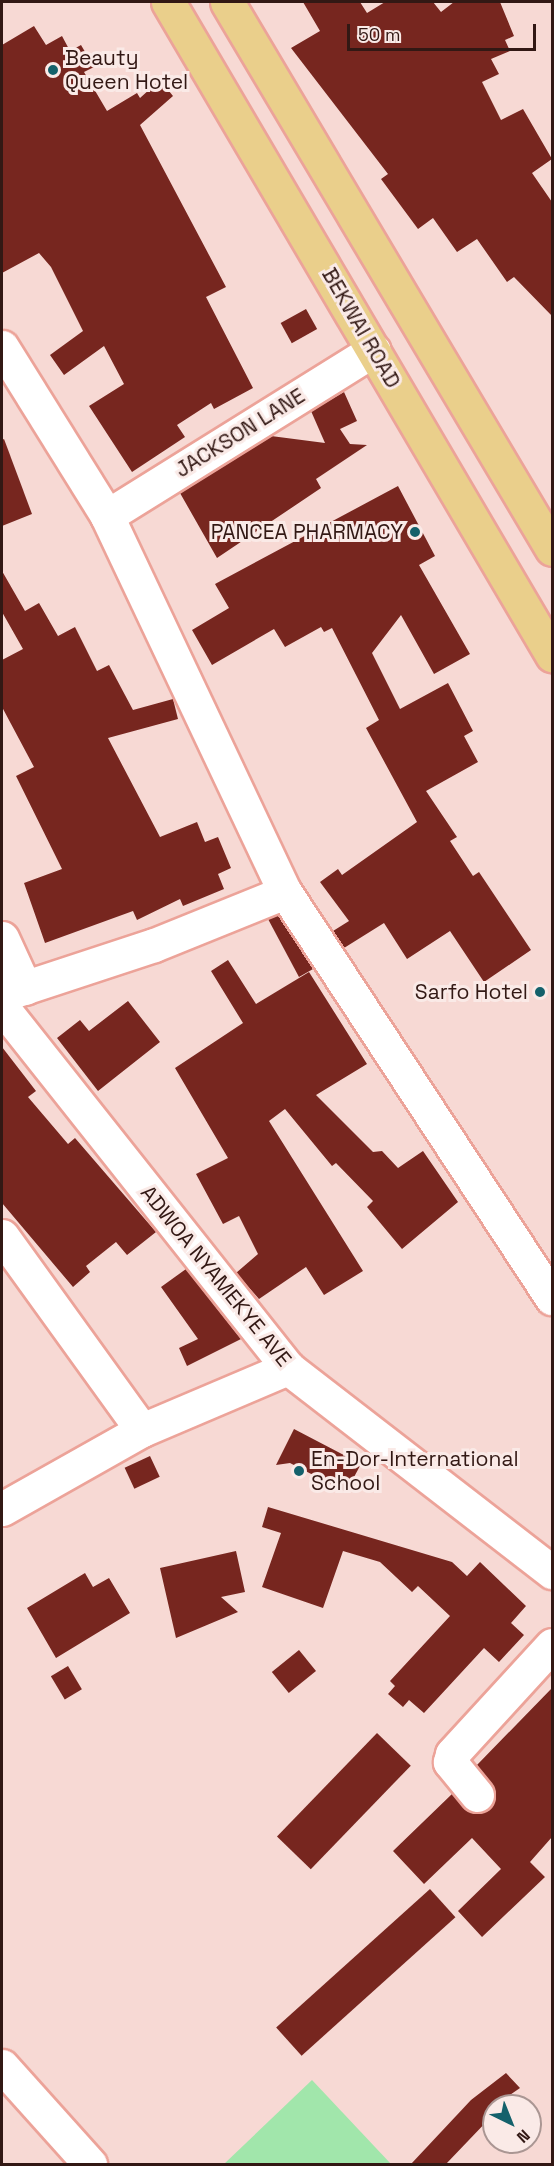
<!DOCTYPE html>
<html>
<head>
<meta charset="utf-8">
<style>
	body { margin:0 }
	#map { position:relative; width:554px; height:2166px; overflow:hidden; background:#f7d9d4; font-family:"Space Grotesk",sans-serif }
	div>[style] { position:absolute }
	.green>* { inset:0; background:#a1e6ab }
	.building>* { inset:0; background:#77261f; transform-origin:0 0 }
	.roads { filter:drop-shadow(2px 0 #eca399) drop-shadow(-2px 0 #eca399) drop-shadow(0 2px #eca399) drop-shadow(0 -2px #eca399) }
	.minor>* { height:33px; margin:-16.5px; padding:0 16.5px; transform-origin:16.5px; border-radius:16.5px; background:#fff }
	.highway>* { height:33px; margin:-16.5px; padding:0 16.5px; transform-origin:16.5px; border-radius:16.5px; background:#eacf8b }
	.dots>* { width:16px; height:16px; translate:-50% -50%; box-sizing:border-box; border:3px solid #faeae7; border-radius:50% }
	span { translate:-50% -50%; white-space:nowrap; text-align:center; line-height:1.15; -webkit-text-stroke:6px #faeae7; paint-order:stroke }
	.poi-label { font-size:21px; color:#321814 }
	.left { translate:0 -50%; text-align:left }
	.right { translate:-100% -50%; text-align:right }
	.street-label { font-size:21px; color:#321814 }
	.frame { position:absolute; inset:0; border:3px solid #321814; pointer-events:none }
	.north { position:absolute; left:482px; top:2094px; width:60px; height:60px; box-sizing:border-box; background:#faeae7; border:2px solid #aa9693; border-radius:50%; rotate:137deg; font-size:16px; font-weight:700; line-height:24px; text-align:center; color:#321814 }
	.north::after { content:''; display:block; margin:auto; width:21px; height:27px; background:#14616b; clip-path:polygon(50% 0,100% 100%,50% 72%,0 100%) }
	.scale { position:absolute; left:347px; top:24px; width:189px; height:27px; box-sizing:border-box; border:3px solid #321814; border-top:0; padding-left:8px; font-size:18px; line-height:21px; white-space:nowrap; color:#321814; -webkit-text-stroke:4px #faeae7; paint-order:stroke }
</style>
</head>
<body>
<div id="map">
	<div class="green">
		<div style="clip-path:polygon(312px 2080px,391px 2164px,224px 2164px)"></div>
	</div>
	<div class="building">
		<div style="clip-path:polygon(303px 2px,360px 2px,367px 13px,385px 2px,433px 2px,441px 12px,454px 2px,500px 2px,514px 36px,505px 40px,510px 51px,491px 59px,499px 74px,482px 82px,501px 120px,523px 109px,552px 159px,532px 173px,552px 202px,552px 316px,514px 277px,507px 282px,477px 239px,457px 252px,433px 218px,418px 229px,381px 179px,388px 174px,291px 48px,320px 31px)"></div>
		<div style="clip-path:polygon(34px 26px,46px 45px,62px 36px,70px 51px,81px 45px,94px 67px,84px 72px,107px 111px,137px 93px,140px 98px,160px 80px,173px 96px,140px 125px,226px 287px,206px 297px,253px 388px,214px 409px,211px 403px,177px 425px,185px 437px,132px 472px,89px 406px,124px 384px,104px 346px,64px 375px,50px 355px,83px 331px,51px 267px,39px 253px,2px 273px,2px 45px)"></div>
		<div style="left:306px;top:309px;width:23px;height:29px;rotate:61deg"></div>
		<div style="clip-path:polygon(344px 392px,357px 421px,340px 429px,350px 444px,367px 445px,316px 479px,321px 488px,217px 558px,180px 493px,271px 436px,325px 443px,311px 411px)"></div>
		<div style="clip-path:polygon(4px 439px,32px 514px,2px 526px,2px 440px)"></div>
		<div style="clip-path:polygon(398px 486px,435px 556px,419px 565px,470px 654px,434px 674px,401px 615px,372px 653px,400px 709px,448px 683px,473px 731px,464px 736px,478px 762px,426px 791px,457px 837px,450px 841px,473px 876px,479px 872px,531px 950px,484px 982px,450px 931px,407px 959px,384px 923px,344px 948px,333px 931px,349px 921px,320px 882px,338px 869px,342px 875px,417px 822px,366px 728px,379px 720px,332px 628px,324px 632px,321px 627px,285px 647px,274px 629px,212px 665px,192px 630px,229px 608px,215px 584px)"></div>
		<div style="clip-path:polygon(2px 571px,25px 611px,39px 603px,58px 636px,75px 627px,97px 671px,109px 665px,133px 710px,173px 699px,178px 719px,108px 738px,160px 837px,197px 822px,205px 842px,218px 837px,231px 868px,218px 874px,224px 889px,183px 906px,180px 899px,137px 920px,133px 911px,45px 943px,24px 883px,62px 869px,16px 776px,34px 767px,2px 707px,2px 660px,23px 649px,2px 612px)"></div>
		<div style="clip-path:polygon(278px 915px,313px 969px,299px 977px,268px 919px)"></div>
		<div style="clip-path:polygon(228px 960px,256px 1004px,309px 972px,367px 1064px,316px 1095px,373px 1152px,382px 1151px,398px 1168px,423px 1151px,458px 1202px,402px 1249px,367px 1207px,373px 1201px,336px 1163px,332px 1166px,285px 1109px,269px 1121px,363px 1271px,324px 1295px,306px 1267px,259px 1299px,236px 1273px,258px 1254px,239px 1216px,223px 1224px,196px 1174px,228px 1158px,175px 1068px,243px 1023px,211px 971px)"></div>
		<div style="clip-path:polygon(128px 1001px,160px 1042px,98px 1091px,57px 1038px,80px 1020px,89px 1031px)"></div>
		<div style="clip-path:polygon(2px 1047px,36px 1091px,28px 1097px,68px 1144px,75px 1138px,156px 1232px,127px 1255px,116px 1242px,86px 1266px,90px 1272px,73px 1287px,2px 1203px)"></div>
		<div style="clip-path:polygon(186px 1269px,241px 1339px,187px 1366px,179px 1348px,198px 1339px,161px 1287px)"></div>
		<div style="clip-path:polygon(294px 1429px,361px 1464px,346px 1492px,290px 1463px,276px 1465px)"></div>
		<div style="left:150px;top:1456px;width:23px;height:28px;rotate:65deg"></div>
		<div style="clip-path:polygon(268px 1507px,452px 1562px,467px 1576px,480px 1562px,526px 1606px,511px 1623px,524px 1635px,499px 1662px,484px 1648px,424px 1713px,409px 1700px,403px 1707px,388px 1694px,395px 1686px,390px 1681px,450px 1616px,418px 1586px,412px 1592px,380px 1562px,343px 1551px,323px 1608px,262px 1587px,281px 1533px,262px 1527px)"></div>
		<div style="clip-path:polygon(236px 1551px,245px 1592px,221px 1597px,238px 1612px,176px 1638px,160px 1568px)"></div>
		<div style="clip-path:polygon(85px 1573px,93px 1587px,109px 1578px,130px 1613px,56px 1658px,27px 1608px)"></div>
		<div style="left:299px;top:1650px;width:27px;height:35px;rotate:51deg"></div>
		<div style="left:68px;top:1666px;width:27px;height:20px;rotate:59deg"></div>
		<div style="clip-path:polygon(552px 1688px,552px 1837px,530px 1862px,545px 1877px,482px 1937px,458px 1911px,501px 1869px,472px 1838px,424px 1884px,393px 1851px,452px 1794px,470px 1812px,489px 1809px,495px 1791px,477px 1765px)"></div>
		<div style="left:377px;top:1733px;width:47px;height:144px;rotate:44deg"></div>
		<div style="left:430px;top:1889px;width:38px;height:207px;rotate:48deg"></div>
		<div style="clip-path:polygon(506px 2073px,520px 2088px,494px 2106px,490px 2118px,446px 2164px,411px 2164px,471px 2100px)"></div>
	</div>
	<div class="roads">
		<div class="minor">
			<div style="left:2px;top:347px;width:199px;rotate:58.1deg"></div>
			<div style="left:107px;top:516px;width:416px;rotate:64.7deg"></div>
			<div style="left:285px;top:892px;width:486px;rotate:56.7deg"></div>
			<div style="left:107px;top:516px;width:314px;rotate:-31.9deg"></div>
			<div style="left:2px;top:938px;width:55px;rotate:65.3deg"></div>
			<div style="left:2px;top:995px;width:160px;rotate:-18.2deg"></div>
			<div style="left:154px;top:945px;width:141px;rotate:-22deg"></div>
			<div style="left:2px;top:1007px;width:461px;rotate:51.6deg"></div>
			<div style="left:288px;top:1368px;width:334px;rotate:37.7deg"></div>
			<div style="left:2px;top:1236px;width:239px;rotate:54.2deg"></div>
			<div style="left:2px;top:1509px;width:161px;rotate:-29.4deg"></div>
			<div style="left:142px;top:1430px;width:159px;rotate:-23deg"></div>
			<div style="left:477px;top:1795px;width:43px;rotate:-129.3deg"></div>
			<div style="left:450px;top:1762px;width:8px;rotate:-76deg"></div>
			<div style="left:452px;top:1754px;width:148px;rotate:-47.5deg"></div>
			<div style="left:2px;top:2066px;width:132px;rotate:48.1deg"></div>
		</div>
		<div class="highway">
			<div style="left:168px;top:2px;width:758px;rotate:59.54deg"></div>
			<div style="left:227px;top:2px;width:636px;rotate:59.28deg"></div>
		</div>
	</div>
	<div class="dots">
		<div style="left:53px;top:70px;background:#14616b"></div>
		<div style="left:415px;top:532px;background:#14616b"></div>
		<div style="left:540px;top:992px;background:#14616b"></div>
		<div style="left:299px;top:1471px;background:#14616b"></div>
	</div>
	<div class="poi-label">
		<span class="left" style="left:65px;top:70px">Beauty<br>Queen Hotel</span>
		<span class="right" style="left:403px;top:532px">PANCEA PHARMACY</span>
		<span class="right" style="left:528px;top:992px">Sarfo Hotel</span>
		<span class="left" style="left:311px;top:1471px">En-Dor-International<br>School</span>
	</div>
	<div class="street-label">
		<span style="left:361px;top:328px;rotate:60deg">BEKWAI ROAD</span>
		<span style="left:240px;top:433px;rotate:-32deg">JACKSON LANE</span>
		<span style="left:216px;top:1276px;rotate:51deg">ADWOA NYAMEKYE AVE</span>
	</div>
	<div class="frame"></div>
	<div class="north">N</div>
	<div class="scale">50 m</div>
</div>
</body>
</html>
